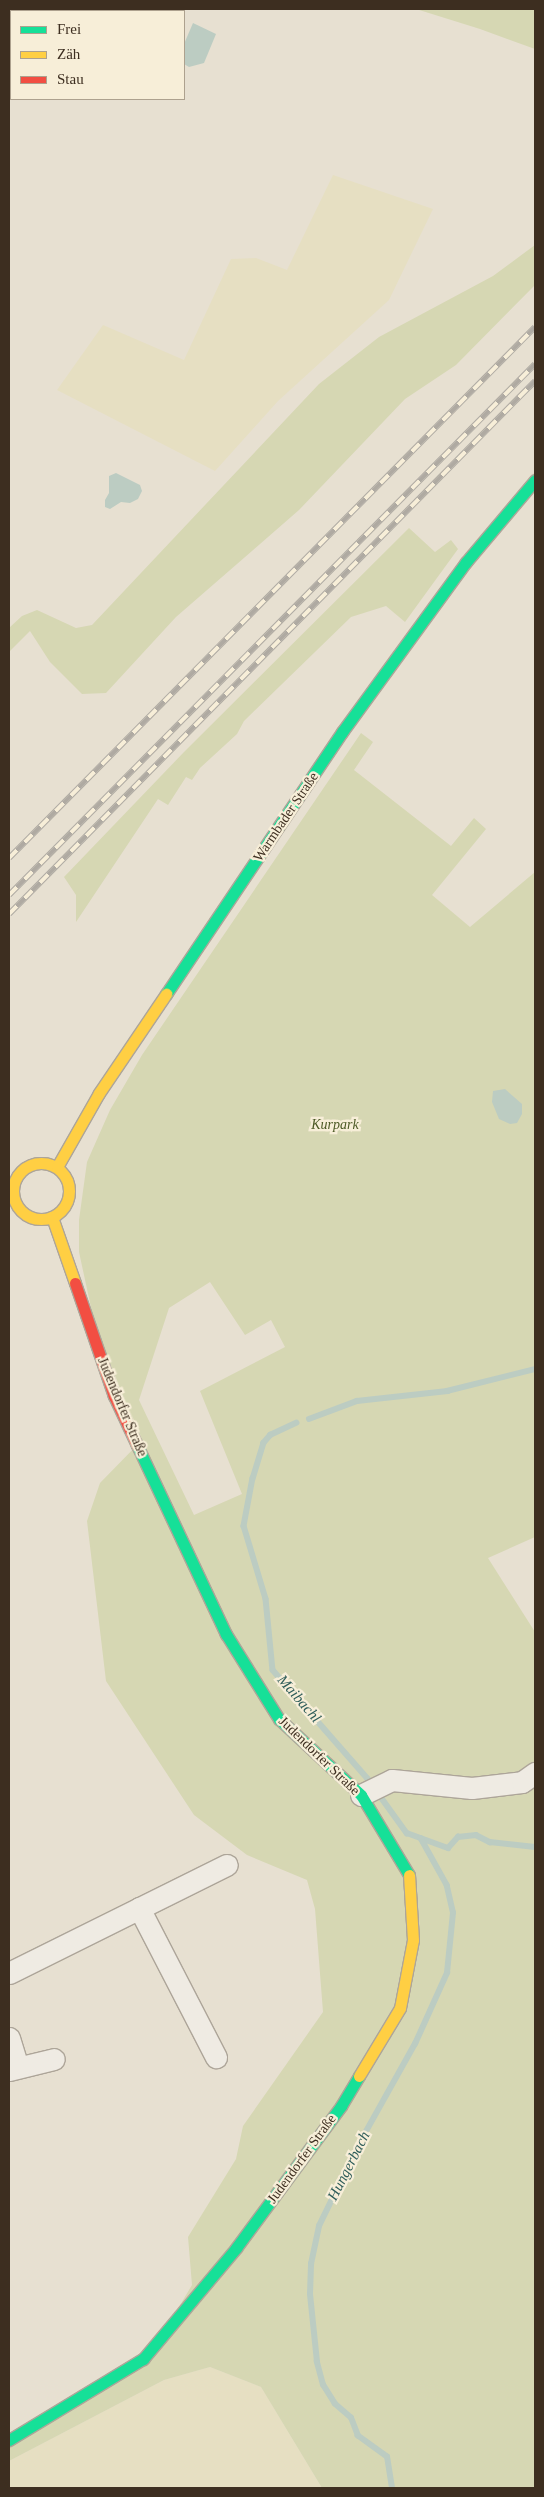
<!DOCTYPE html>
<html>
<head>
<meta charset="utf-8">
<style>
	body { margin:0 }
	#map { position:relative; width:544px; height:2497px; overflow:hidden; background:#e7e0d1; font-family:"Times New Roman",serif }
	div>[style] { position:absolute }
	.farmland>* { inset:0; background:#e6dfc2 }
	.green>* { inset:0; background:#d6d7b3 }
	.water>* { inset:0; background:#bcccc2 }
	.stream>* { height:5.5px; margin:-2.75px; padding:0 2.75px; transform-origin:2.75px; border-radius:2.75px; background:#bcccc2 }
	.roads { filter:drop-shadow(1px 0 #ada599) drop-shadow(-1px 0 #ada599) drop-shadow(0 1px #ada599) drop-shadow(0 -1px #ada599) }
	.street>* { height:21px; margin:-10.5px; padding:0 10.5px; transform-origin:10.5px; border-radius:10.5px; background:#efebe3 }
	.fast>* { height:11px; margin:-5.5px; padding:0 5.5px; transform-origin:5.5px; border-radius:5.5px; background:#16e098 }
	.slow>* { height:11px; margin:-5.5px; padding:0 5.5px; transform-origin:5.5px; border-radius:5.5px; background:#ffcf43 }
	.slow>.ring { margin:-5.5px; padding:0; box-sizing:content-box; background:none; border:11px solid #ffcf43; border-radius:50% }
	.jam>* { height:11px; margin:-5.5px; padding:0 5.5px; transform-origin:5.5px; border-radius:5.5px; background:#f24e42 }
	.rail>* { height:5.5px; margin-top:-2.75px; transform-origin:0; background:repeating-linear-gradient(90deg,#f7eed8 0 11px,#afaaa2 0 22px); box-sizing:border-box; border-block:1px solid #afaaa2 }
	span { translate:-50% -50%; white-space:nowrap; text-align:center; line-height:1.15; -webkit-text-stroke:4.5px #f7eed8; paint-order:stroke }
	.street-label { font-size:14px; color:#3d2e20 }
	.park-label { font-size:14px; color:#4d5a26; font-style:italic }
	.water-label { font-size:15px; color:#2f5d5a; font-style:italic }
	.frame { position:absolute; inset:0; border:10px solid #3d2e20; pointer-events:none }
	.legend { position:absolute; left:10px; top:10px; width:175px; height:90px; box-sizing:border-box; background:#f7eed8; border:1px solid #ada18e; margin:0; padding:6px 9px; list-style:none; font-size:15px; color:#3d2e20 }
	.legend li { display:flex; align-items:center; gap:10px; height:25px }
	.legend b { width:25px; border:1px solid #ada18e }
</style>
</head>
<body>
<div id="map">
	<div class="farmland">
		<div style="clip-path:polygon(333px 175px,433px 209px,389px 300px,278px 401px,215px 471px,57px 390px,103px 325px,184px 360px,231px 259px,256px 258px,287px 270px)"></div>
		<div style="clip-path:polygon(210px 2367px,261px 2387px,322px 2488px,9px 2488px,9px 2461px,164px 2380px)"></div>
	</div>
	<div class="green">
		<div style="clip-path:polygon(416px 9px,535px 9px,535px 49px,480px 29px)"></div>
		<div style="clip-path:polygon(535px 245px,535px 285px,456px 365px,405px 399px,299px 510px,176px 617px,106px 693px,82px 694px,50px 662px,30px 631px,9px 652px,9px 628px,22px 616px,37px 610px,76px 628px,92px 625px,319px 384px,379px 337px,493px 276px)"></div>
		<div style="clip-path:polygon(409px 528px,435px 552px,451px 540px,458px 549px,405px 622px,386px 606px,351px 617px,244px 721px,237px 734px,200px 768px,192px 780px,186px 777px,168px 805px,158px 799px,76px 922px,76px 895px,64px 877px,184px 752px)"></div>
		<div style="clip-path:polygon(evenodd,361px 733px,373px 742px,354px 770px,451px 846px,474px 818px,486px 829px,432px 895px,470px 927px,535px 872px,535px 1537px,488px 1558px,535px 1632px,535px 2488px,322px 2488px,261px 2387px,210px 2367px,164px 2380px,9px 2461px,9px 2444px,152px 2352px,192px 2285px,188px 2237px,236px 2159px,243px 2126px,323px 2012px,315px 1909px,307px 1880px,247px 1855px,194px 1815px,106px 1681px,87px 1521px,100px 1483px,141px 1441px,95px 1326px,79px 1252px,79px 1220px,87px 1162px,110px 1110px,142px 1055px,361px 733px,210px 1282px,245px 1335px,271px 1320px,285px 1347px,200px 1391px,242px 1494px,194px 1515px,139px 1400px,169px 1308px,210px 1282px)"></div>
	</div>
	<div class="water">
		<div style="clip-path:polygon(193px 23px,216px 34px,204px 63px,189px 67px,184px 64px,184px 44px)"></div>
		<div style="clip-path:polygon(116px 473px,140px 485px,142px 491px,138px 499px,130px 503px,121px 502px,110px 509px,105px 507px,105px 500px,109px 493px,109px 476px)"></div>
		<div style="clip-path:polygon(505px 1089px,522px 1104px,522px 1114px,517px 1123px,510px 1124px,499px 1119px,492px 1102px,493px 1091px)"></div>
	</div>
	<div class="stream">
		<div style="left:309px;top:1419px;width:51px;rotate:-20.6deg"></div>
		<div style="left:357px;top:1401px;width:91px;rotate:-6.3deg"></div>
		<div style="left:447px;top:1391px;width:91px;rotate:-14deg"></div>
		<div style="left:297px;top:1423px;width:29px;rotate:155deg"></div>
		<div style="left:271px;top:1435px;width:11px;rotate:131deg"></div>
		<div style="left:264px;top:1443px;width:37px;rotate:107deg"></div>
		<div style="left:253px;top:1478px;width:49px;rotate:100.6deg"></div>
		<div style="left:244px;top:1526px;width:76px;rotate:73.2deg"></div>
		<div style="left:266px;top:1599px;width:71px;rotate:84.4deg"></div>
		<div style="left:273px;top:1670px;width:145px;rotate:48.9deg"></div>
		<div style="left:368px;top:1779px;width:67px;rotate:54.2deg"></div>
		<div style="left:407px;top:1833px;width:44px;rotate:20.1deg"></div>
		<div style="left:448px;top:1848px;width:15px;rotate:-48deg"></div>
		<div style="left:458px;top:1837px;width:18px;rotate:-6deg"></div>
		<div style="left:476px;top:1835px;width:16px;rotate:27deg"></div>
		<div style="left:490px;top:1842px;width:45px;rotate:6.3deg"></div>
		<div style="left:392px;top:2488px;width:31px;rotate:-99deg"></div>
		<div style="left:387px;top:2457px;width:36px;rotate:-144deg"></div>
		<div style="left:358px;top:2436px;width:19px;rotate:-111deg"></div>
		<div style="left:351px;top:2418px;width:21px;rotate:-139deg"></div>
		<div style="left:335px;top:2404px;width:22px;rotate:-122deg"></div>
		<div style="left:323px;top:2385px;width:24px;rotate:-105deg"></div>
		<div style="left:317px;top:2362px;width:68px;rotate:-95.9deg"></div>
		<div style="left:310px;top:2294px;width:30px;rotate:-88deg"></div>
		<div style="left:311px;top:2264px;width:39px;rotate:-78deg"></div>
		<div style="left:319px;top:2226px;width:91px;rotate:-64deg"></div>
		<div style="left:359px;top:2144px;width:115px;rotate:-60.8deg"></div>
		<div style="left:415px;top:2044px;width:78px;rotate:-65.7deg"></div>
		<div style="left:447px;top:1973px;width:60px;rotate:-84.3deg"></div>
		<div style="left:453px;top:1913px;width:28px;rotate:-103deg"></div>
		<div style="left:447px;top:1886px;width:54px;rotate:-119deg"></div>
	</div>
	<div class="roads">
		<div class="street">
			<div style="left:361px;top:1795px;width:34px;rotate:-26deg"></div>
			<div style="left:392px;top:1780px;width:80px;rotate:5.7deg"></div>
			<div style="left:472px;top:1788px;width:50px;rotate:-6.8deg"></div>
			<div style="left:522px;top:1782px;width:16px;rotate:-35deg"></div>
			<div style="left:139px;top:1908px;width:168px;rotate:62.7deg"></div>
			<div style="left:9px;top:1973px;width:243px;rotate:-26.4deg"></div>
			<div style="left:9px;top:2038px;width:30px;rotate:73deg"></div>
			<div style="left:9px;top:2070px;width:46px;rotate:-13.7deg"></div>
		</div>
		<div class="fast">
			<div style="left:166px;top:994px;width:316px;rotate:-56.1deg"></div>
			<div style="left:342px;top:732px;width:210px;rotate:-53.9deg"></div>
			<div style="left:466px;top:562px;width:107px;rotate:-49.9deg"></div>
			<div style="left:137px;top:1445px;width:209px;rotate:64.8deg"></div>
			<div style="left:226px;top:1634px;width:100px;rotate:58.1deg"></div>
			<div style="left:279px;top:1719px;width:112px;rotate:42.8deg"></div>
			<div style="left:361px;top:1795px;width:93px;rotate:59deg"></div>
			<div style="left:9px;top:2440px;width:157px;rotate:-31.2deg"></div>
			<div style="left:143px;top:2359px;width:145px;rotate:-50deg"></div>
			<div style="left:236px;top:2248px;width:177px;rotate:-53.5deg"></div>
			<div style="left:341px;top:2106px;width:35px;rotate:-59deg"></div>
		</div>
		<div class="slow">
			<div class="ring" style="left:13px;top:1163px;width:45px;height:45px"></div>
			<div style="left:57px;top:1167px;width:85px;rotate:-60.4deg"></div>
			<div style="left:99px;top:1093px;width:120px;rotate:-55.9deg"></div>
			<div style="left:52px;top:1217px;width:70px;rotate:70.8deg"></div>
			<div style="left:359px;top:2076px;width:79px;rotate:-58.9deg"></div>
			<div style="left:400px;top:2008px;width:69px;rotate:-79.2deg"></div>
			<div style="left:413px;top:1940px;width:65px;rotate:-93.5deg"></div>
		</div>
		<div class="jam">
			<div style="left:75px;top:1283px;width:120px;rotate:71deg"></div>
			<div style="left:114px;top:1396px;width:54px;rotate:64.9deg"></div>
		</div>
	</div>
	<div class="rail">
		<div style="left:9px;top:858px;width:747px;rotate:-45.27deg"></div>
		<div style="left:9px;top:895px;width:747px;rotate:-45.27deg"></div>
		<div style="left:9px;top:914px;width:749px;rotate:-45.38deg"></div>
	</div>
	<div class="street-label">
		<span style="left:286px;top:817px;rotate:-56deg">Warmbader Straße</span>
		<span style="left:122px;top:1407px;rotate:67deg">Judendorfer Straße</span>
		<span style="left:319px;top:1756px;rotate:44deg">Judendorfer Straße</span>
		<span style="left:302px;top:2159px;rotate:-54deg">Judendorfer Straße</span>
	</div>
	<div class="park-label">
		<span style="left:335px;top:1125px">Kurpark</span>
	</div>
	<div class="water-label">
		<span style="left:299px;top:1699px;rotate:49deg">Maibachl</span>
		<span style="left:349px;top:2166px;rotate:-63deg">Hungerbach</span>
	</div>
	<div class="frame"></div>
	<ul class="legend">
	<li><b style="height:6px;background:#16e098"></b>Frei</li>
	<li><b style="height:6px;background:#ffcf43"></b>Zäh</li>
	<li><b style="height:6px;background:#f24e42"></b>Stau</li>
	</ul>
</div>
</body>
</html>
